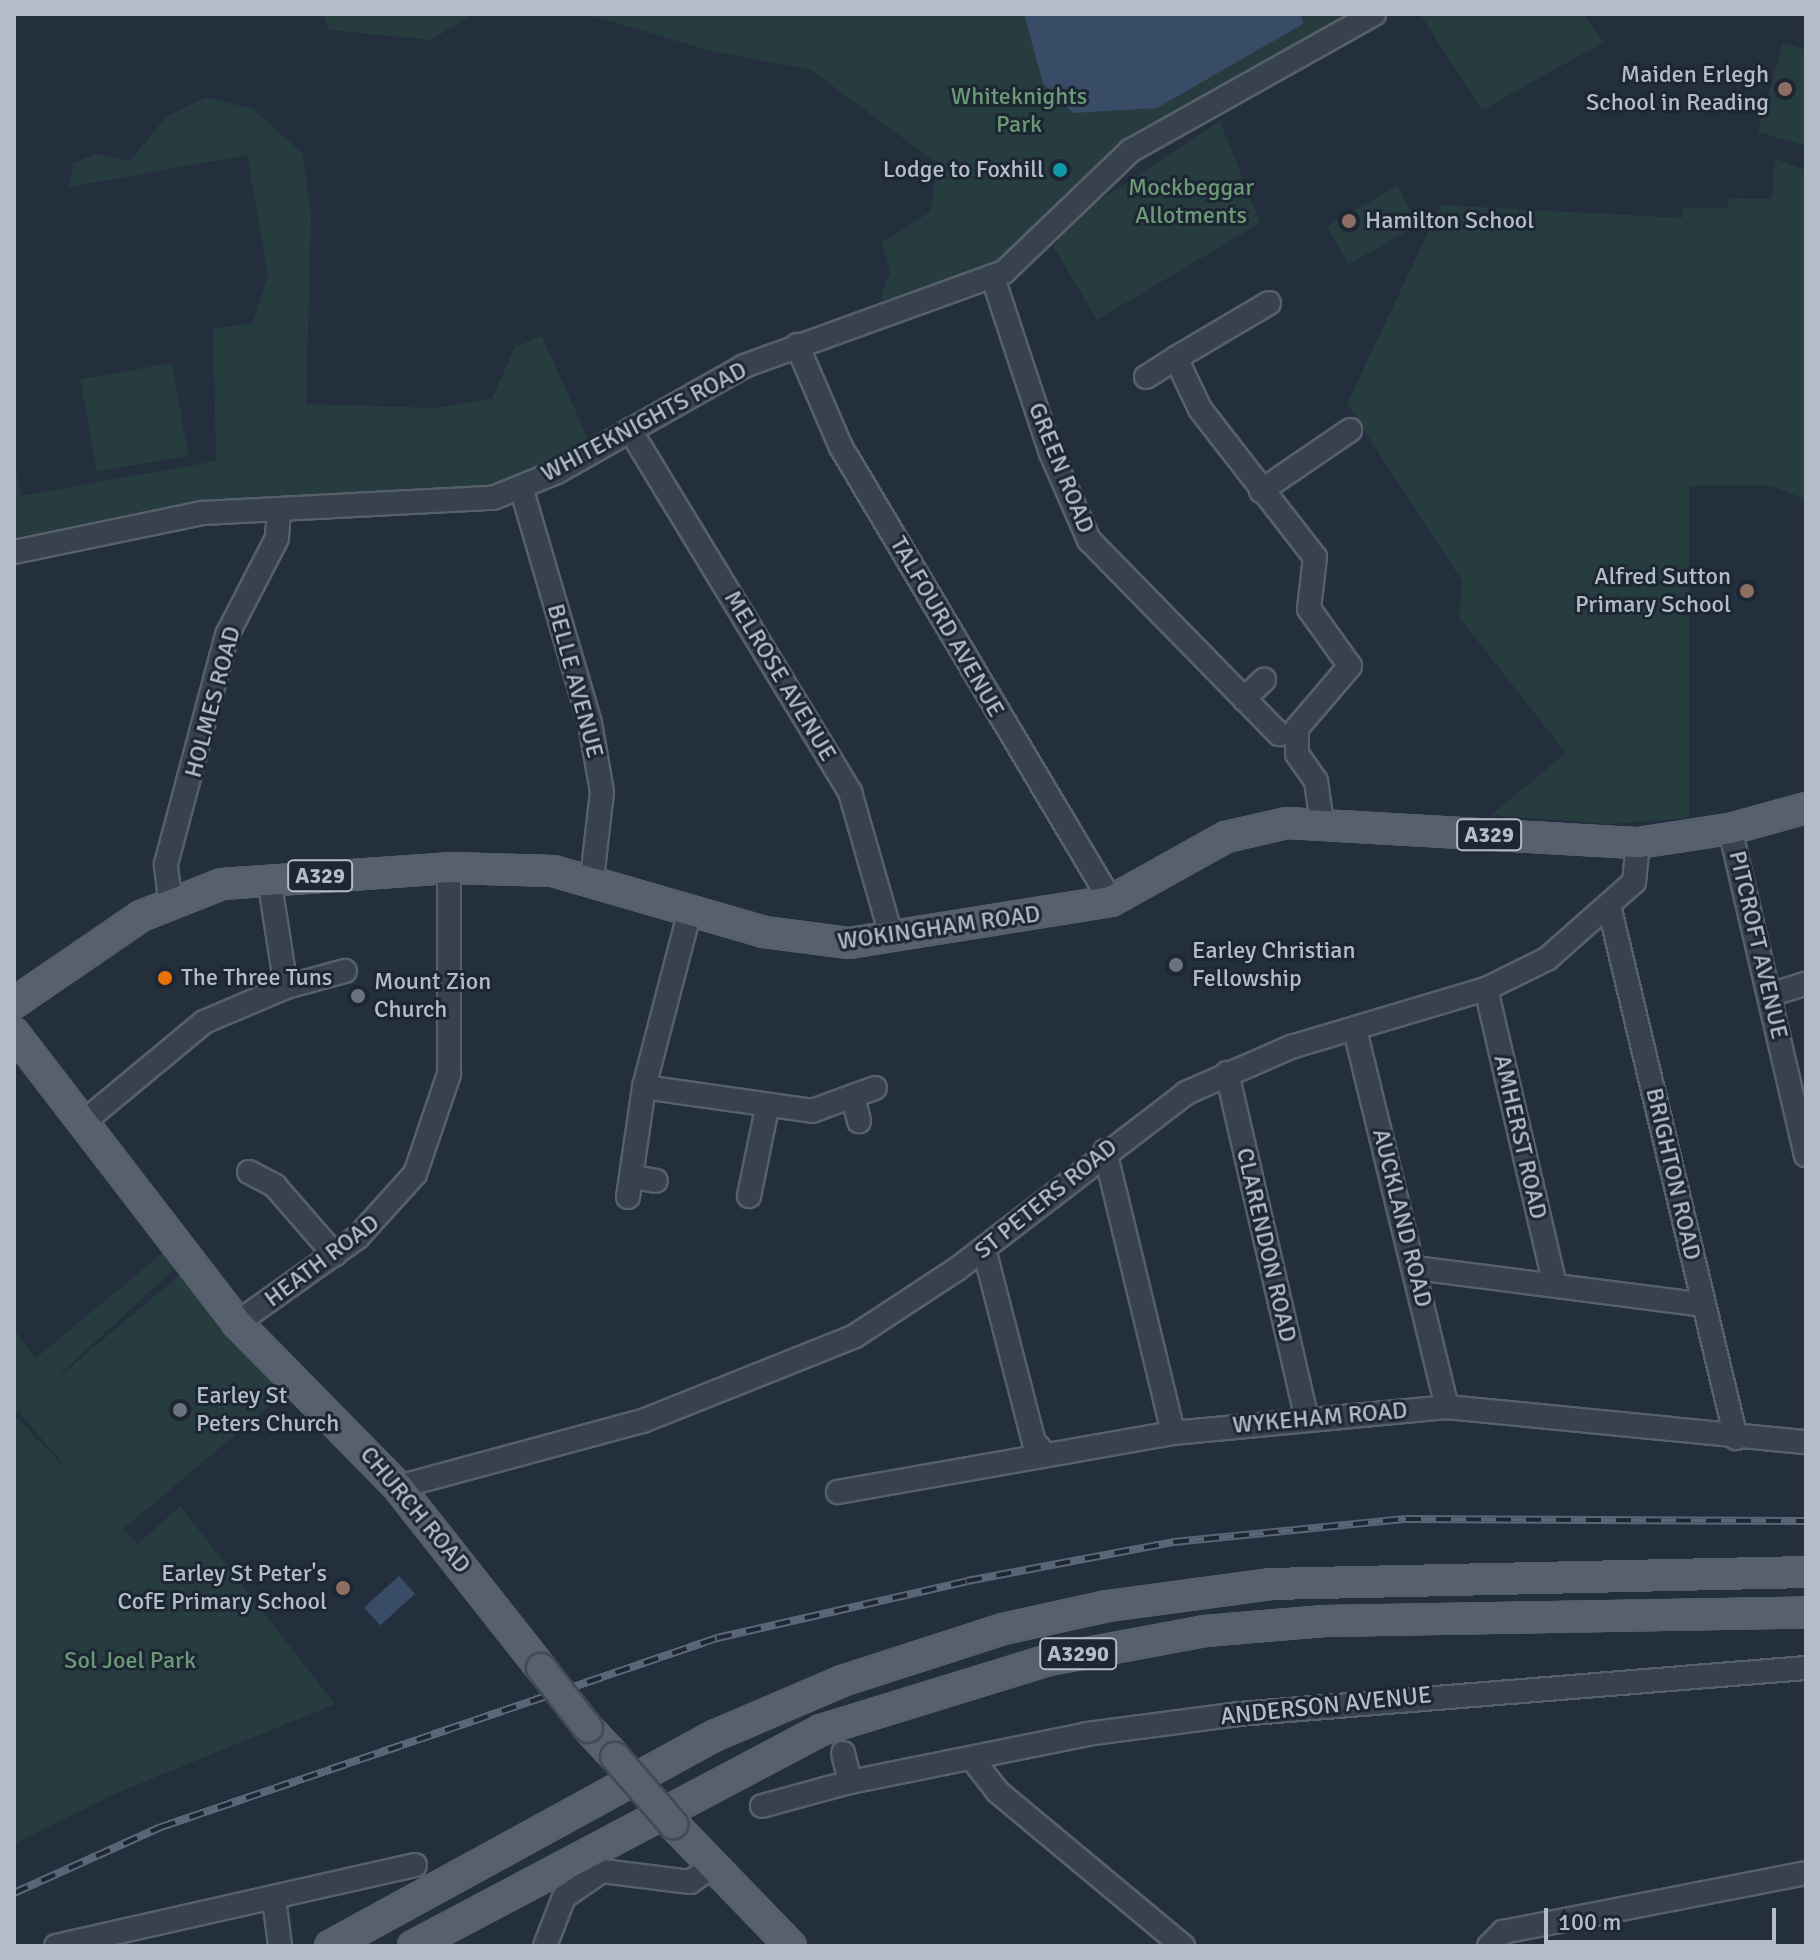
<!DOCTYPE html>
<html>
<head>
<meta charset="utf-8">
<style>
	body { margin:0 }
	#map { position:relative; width:1820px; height:1960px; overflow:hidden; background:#242f3e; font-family:Signika,sans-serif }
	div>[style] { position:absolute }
	.green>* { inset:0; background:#263c3f; transform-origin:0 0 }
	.water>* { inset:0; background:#394c67; transform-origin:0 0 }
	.roads { filter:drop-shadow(2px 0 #565f6c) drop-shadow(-2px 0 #565f6c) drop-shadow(0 2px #565f6c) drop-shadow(0 -2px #565f6c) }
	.minor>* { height:22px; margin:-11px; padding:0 11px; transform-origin:11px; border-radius:11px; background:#38414e }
	.major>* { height:28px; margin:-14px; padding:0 14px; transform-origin:14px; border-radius:14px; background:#56606e }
	.rail>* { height:8px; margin-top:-4px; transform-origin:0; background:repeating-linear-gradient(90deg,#1d2633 0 15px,#5a6575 0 30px); box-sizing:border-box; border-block:2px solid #5a6575 }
	.bridges { filter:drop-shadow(2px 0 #414a57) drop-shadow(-2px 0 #414a57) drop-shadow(0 2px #414a57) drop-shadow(0 -2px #414a57) }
	.major-bridge>* { height:28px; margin:-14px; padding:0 14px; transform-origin:14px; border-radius:14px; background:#56606e }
	.dots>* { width:22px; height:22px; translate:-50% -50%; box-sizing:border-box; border:4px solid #1d2633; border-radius:50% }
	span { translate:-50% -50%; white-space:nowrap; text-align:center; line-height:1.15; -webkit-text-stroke:6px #1d2633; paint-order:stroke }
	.shield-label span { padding:2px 6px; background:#1d2633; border:2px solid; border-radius:6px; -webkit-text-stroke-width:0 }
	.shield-label { font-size:22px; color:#b4bcc9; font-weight:700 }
	.poi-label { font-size:24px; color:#b4bcc9 }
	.right { translate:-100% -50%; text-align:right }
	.left { translate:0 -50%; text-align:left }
	.park-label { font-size:24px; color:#6b9a76 }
	.street-label { font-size:24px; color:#b4bcc9 }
	.frame { position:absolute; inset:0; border:16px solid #b4bcc9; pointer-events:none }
	.scale { position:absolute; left:1544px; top:1908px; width:232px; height:36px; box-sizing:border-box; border:4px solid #b4bcc9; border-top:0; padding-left:10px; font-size:24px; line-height:28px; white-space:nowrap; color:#b4bcc9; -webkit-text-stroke:6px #1d2633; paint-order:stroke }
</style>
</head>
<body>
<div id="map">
	<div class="green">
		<div style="clip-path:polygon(323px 14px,473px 14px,431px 40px,329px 30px)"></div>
		<div style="clip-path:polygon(586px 14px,1365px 14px,1164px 125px,991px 273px,880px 301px,890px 272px,882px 243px,930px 212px,938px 164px,811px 70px,711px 51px)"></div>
		<div style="clip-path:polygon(1420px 14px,1583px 14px,1604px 42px,1482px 110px)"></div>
		<div style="clip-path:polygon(1783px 43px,1806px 50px,1806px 146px,1758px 132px)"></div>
		<div style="clip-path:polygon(206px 97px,253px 109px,303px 154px,311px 214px,306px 404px,437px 408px,492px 398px,515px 347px,542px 336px,591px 446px,473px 493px,204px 499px,14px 538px,14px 461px,21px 496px,216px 461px,213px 329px,253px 323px,268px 276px,247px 155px,69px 187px,73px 163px,95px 154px,130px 161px,166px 117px)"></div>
		<div style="clip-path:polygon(1220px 121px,1260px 223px,1097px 320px,1053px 246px,1084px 211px)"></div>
		<div style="clip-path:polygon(1775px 159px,1806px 170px,1806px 499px,1770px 486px,1689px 486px,1689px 818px,1610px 824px,1491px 815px,1566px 753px,1459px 617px,1462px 581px,1347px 404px,1441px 205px,1682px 218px,1684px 208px,1727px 208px,1729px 198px,1772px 199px)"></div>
		<div style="left:1397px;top:186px;width:44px;height:81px;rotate:60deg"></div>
		<div style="left:172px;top:363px;width:94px;height:93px;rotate:80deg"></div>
		<div style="clip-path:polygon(166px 1250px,177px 1266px,15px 1416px,138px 1544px,180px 1506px,335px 1704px,119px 1792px,14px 1844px,14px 1329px,35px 1359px)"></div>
		<div style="left:186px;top:1270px;width:158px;height:219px;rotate:50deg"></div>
	</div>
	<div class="water">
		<div style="clip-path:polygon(1024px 14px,1301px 14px,1303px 24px,1157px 108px,1073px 113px,1043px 83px)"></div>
		<div style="left:399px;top:1576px;width:24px;height:47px;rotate:48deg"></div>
	</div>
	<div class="roads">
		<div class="minor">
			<div style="left:993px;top:278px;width:184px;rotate:71.7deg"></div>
			<div style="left:1051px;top:453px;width:95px;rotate:66.4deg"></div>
			<div style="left:1089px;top:540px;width:272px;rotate:45.6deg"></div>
			<div style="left:797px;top:345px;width:111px;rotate:66.7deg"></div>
			<div style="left:841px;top:447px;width:528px;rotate:59.26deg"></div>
			<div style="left:1176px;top:358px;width:108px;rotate:-30.6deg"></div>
			<div style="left:1146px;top:377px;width:36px;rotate:-32deg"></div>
			<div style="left:1176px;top:358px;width:56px;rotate:64.8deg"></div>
			<div style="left:1200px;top:409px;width:187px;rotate:52.2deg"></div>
			<div style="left:1315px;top:557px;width:52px;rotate:96.6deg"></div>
			<div style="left:1309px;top:609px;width:70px;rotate:54.3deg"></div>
			<div style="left:1350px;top:666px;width:82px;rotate:130.5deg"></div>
			<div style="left:1297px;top:728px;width:26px;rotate:90deg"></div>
			<div style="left:1297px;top:754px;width:33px;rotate:55deg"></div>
			<div style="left:1316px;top:781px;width:42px;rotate:81.9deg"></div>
			<div style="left:630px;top:430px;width:424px;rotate:58.7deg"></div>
			<div style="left:850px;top:792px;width:152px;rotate:74deg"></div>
			<div style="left:521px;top:487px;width:246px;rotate:73.7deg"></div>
			<div style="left:590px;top:723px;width:70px;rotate:80.1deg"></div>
			<div style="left:602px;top:792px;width:87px;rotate:96.6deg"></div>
			<div style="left:1261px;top:491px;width:108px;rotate:-34.4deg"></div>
			<div style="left:14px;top:552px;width:193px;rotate:-11.7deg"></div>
			<div style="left:203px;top:513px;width:290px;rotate:-3deg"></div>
			<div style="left:493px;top:498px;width:69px;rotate:-22.1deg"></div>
			<div style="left:557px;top:472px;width:215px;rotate:-29.5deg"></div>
			<div style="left:744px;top:366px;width:276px;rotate:-19.9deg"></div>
			<div style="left:1004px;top:272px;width:175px;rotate:-43.8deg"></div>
			<div style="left:1130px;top:151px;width:280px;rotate:-29.3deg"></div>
			<div style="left:1244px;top:699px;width:28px;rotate:-44deg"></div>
			<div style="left:1730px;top:829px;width:335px;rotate:76.9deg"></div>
			<div style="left:170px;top:899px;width:35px;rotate:-97deg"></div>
			<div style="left:166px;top:864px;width:237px;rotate:-75.1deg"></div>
			<div style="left:227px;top:635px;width:109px;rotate:-62.7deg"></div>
			<div style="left:277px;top:538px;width:27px;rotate:-86deg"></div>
			<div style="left:1610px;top:910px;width:543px;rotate:76.58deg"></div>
			<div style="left:286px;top:987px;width:61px;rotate:-15.2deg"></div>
			<div style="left:1486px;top:989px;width:304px;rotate:76.9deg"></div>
			<div style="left:1769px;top:995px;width:39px;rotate:-17deg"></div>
			<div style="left:1355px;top:1030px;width:388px;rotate:76.3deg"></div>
			<div style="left:1227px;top:1073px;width:352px;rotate:77deg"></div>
			<div style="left:644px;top:1087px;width:170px;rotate:8.1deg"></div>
			<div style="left:812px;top:1111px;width:67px;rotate:-20.1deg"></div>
			<div style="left:853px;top:1097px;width:25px;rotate:76deg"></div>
			<div style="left:86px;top:1120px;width:153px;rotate:-39.7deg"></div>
			<div style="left:204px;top:1022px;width:89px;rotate:-23.1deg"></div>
			<div style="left:286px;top:987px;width:109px;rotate:-98.9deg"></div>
			<div style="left:1105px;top:1151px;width:290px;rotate:76.4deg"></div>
			<div style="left:249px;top:1172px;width:30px;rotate:28deg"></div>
			<div style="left:275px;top:1186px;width:91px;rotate:49deg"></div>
			<div style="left:634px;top:1177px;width:22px;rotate:10deg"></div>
			<div style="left:749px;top:1196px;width:90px;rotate:-78.4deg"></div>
			<div style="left:628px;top:1197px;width:111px;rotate:-81.7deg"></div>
			<div style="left:644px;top:1087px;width:183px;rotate:-75.4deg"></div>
			<div style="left:984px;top:1249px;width:199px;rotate:75.5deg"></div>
			<div style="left:1034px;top:1442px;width:16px;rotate:47deg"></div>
			<div style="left:1416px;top:1268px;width:290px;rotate:7.3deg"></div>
			<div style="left:237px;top:1323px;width:148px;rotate:-35.4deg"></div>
			<div style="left:358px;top:1237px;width:85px;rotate:-47.9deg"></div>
			<div style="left:415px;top:1174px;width:106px;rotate:-71.2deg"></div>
			<div style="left:449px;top:1074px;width:206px;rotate:-90deg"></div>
			<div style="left:398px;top:1487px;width:254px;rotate:-15.1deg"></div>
			<div style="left:643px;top:1421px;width:228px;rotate:-21.8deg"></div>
			<div style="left:855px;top:1336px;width:122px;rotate:-33.3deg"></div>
			<div style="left:957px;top:1269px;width:289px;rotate:-37.5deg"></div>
			<div style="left:1186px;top:1093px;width:115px;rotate:-23.7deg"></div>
			<div style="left:1291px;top:1047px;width:203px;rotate:-16.6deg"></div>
			<div style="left:1486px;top:989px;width:68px;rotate:-26.2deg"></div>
			<div style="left:1547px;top:959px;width:116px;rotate:-41.5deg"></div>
			<div style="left:1634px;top:882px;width:39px;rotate:-84deg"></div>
			<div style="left:838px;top:1492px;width:340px;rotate:-10deg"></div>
			<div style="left:1173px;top:1433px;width:275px;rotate:-5.4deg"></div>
			<div style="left:1447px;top:1407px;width:361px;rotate:5.6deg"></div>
			<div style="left:843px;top:1753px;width:30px;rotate:76deg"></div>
			<div style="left:850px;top:1782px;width:242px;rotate:-11.4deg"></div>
			<div style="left:1087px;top:1734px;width:153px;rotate:-7.5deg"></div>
			<div style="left:1239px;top:1714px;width:569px;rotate:-4.64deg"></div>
			<div style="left:973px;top:1760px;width:41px;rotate:52deg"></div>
			<div style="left:998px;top:1792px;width:241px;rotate:39.8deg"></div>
			<div style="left:762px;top:1806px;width:91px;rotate:-15.3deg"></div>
			<div style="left:274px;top:1899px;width:46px;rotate:82.6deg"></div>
			<div style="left:56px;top:1946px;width:368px;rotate:-12.7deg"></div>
			<div style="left:545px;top:1946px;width:53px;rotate:-68.8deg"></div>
			<div style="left:564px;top:1897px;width:46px;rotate:-34.4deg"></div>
			<div style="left:602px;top:1871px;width:89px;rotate:7.1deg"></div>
			<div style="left:690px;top:1882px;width:29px;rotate:-35deg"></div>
			<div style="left:1489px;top:1946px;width:20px;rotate:-45deg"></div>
			<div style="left:1503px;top:1932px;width:309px;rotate:-11deg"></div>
		</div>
		<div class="major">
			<div style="left:14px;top:1003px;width:154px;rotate:-34.4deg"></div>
			<div style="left:141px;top:916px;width:87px;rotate:-21.6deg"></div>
			<div style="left:222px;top:884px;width:228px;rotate:-4deg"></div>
			<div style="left:449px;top:868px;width:104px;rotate:1.7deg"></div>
			<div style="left:553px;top:871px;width:220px;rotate:16.1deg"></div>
			<div style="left:764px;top:932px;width:86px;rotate:7.4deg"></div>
			<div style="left:849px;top:943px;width:265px;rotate:-9.1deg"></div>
			<div style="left:1111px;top:901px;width:132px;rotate:-29.1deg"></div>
			<div style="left:1226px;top:837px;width:63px;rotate:-12.9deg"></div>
			<div style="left:1287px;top:823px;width:352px;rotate:3.3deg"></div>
			<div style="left:1638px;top:843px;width:93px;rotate:-8.7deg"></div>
			<div style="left:1730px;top:829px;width:79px;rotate:-15.4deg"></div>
			<div style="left:14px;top:1033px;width:366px;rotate:52.4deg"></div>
			<div style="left:237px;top:1323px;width:230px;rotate:45.5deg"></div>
			<div style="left:398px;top:1487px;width:231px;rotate:51.7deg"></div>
			<div style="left:588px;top:1728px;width:40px;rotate:47deg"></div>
			<div style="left:673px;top:1824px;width:170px;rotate:46deg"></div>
			<div style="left:330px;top:1946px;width:440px;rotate:-28.7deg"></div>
			<div style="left:716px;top:1735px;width:137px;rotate:-23.2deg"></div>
			<div style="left:842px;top:1681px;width:169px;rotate:-17.9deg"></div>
			<div style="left:1003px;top:1629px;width:107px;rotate:-12.4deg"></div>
			<div style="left:1108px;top:1606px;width:163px;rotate:-7.7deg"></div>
			<div style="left:1270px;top:1584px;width:536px;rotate:-1.28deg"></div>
			<div style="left:413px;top:1946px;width:462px;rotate:-27.9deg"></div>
			<div style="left:821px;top:1730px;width:239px;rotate:-17.1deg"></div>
			<div style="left:1049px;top:1660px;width:159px;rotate:-10.5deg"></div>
			<div style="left:1205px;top:1631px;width:120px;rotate:-4.8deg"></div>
			<div style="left:1325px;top:1621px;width:481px;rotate:-1deg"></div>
		</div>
	</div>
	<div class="rail">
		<div style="left:14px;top:1893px;width:161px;rotate:-24.2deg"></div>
		<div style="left:161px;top:1827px;width:587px;rotate:-18.77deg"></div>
		<div style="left:717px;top:1638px;width:256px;rotate:-12.8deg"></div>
		<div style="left:967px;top:1581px;width:211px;rotate:-10.7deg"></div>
		<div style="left:1174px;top:1542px;width:233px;rotate:-5.7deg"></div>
		<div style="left:1406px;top:1519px;width:400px;rotate:0.3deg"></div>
	</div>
	<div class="bridges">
		<div class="major-bridge">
			<div style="left:541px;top:1668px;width:76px;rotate:51.9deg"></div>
			<div style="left:615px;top:1757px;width:89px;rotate:49.1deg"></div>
		</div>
	</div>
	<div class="dots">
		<div style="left:1785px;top:89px;background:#8d6e63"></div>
		<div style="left:1060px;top:170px;background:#0f9aa8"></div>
		<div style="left:1349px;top:221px;background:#8d6e63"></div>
		<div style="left:1747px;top:591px;background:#8d6e63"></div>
		<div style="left:1176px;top:965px;background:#6b7280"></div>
		<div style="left:165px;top:978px;background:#e8710a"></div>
		<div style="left:358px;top:996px;background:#6b7280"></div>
		<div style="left:180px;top:1410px;background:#6b7280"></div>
		<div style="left:343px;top:1588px;background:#8d6e63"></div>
	</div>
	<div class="shield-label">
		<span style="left:1489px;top:835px">A329</span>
		<span style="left:320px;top:876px">A329</span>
		<span style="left:1078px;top:1654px">A3290</span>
	</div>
	<div class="poi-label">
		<span class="right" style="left:1769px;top:89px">Maiden Erlegh<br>School in Reading</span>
		<span class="right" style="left:1044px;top:170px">Lodge to Foxhill</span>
		<span class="left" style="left:1365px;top:221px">Hamilton School</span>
		<span class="right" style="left:1731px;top:591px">Alfred Sutton<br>Primary School</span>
		<span class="left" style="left:1192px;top:965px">Earley Christian<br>Fellowship</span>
		<span class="left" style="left:181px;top:978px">The Three Tuns</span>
		<span class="left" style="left:374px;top:996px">Mount Zion<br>Church</span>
		<span class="left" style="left:196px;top:1410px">Earley St<br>Peters Church</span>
		<span class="right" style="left:327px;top:1588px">Earley St Peter's<br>CofE Primary School</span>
	</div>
	<div class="park-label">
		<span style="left:1019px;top:111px">Whiteknights<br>Park</span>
		<span style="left:1191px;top:202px">Mockbeggar<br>Allotments</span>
		<span style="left:130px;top:1661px">Sol Joel Park</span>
	</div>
	<div class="street-label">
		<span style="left:644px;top:422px;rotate:-28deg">WHITEKNIGHTS ROAD</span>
		<span style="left:1061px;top:468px;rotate:68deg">GREEN ROAD</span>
		<span style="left:947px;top:627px;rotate:60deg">TALFOURD AVENUE</span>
		<span style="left:780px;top:676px;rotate:59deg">MELROSE AVENUE</span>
		<span style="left:575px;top:681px;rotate:75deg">BELLE AVENUE</span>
		<span style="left:213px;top:702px;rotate:-75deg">HOLMES ROAD</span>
		<span style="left:939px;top:928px;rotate:-8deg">WOKINGHAM ROAD</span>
		<span style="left:1758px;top:945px;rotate:77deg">PITCROFT AVENUE</span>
		<span style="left:1520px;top:1137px;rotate:77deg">AMHERST ROAD</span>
		<span style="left:1673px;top:1174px;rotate:77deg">BRIGHTON ROAD</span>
		<span style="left:1046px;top:1199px;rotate:-39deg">ST PETERS ROAD</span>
		<span style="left:1402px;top:1218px;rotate:76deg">AUCKLAND ROAD</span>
		<span style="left:1266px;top:1245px;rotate:77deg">CLARENDON ROAD</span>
		<span style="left:322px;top:1261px;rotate:-37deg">HEATH ROAD</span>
		<span style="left:1320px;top:1418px;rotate:-5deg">WYKEHAM ROAD</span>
		<span style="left:415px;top:1510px;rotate:50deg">CHURCH ROAD</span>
		<span style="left:1326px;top:1706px;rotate:-6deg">ANDERSON AVENUE</span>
	</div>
	<div class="frame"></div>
	<div class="scale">100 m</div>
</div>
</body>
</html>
